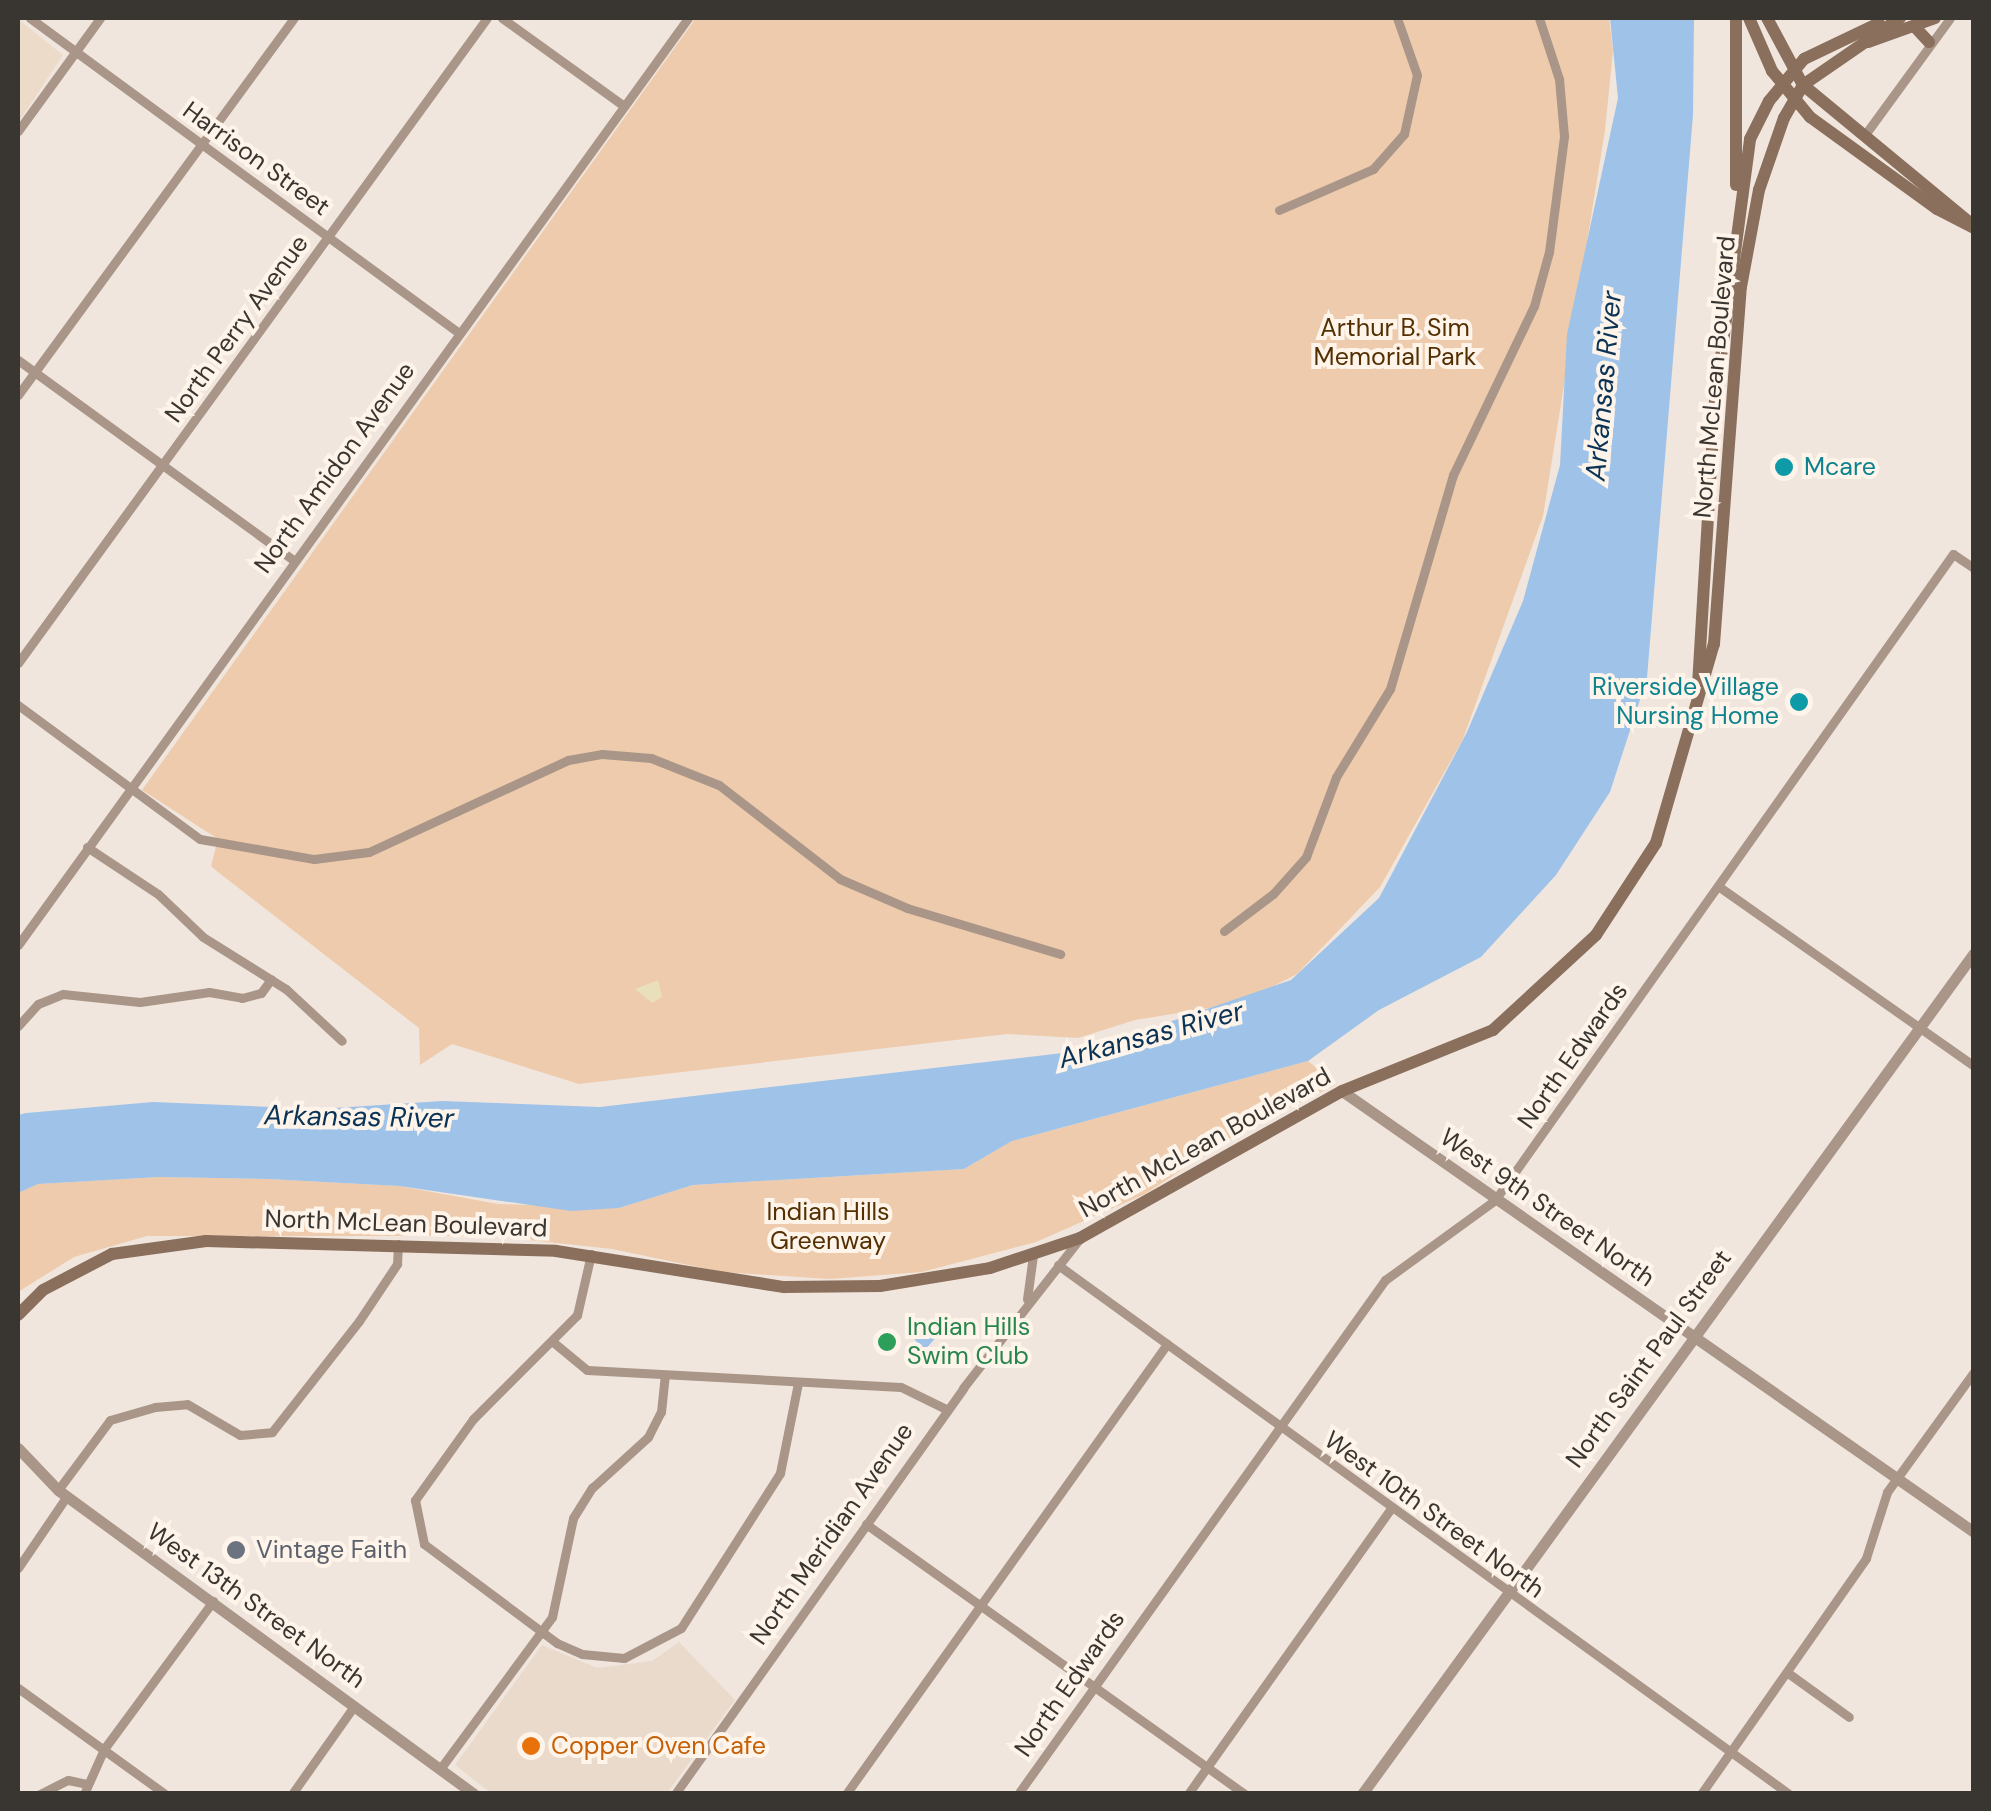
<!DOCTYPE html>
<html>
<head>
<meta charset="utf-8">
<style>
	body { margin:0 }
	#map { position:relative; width:1991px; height:1811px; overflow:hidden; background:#f1e6dd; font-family:"DM Sans",sans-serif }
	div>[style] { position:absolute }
	.built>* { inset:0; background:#eadacb }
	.education>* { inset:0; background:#eddbca }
	.green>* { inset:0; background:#edcbac }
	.sand>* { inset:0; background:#e9dfba }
	.water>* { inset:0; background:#9fc3e8 }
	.minor>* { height:9px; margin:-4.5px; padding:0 4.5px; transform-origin:4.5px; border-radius:4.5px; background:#a99689 }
	.tertiary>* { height:11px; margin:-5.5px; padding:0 5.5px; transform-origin:5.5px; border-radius:5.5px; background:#a99689 }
	.secondary>* { height:12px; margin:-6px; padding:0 6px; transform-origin:6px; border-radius:6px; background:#8a6f5c }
	.dots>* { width:28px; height:28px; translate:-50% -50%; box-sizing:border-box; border:5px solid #fef4ea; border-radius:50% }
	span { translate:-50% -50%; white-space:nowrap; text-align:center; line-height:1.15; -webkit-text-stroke:8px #fef4ea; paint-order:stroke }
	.street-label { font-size:25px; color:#393531 }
	.park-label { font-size:25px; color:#542f01 }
	.culture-label { font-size:25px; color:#0d838f }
	.left { translate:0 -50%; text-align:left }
	.right { translate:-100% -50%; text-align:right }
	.leisure-label { font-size:25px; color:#27864d }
	.worship-label { font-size:25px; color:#5b616d }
	.food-label { font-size:25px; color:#c56008 }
	.water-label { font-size:28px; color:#0b3356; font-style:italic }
	.frame { position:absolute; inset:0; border:20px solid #393531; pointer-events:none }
</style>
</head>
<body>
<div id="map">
	<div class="built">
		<div style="clip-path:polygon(679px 1642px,735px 1700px,667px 1793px,491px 1793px,455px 1765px,542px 1645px,597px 1668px,652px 1661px)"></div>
	</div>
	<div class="education">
		<div style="clip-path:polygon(18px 19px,63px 55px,18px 123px)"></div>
	</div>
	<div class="green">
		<div style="clip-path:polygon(696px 18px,1609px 18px,1613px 51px,1605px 130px,1543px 516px,1463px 739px,1380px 887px,1297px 974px,1241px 1003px,1135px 1020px,1078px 1038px,1007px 1034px,579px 1084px,452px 1044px,420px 1065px,419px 1028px,218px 872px,211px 866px,218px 839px,142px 790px)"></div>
		<div style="clip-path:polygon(1308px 1061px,1337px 1084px,1235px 1135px,1145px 1194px,1036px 1242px,922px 1272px,829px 1279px,722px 1272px,612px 1249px,493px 1236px,147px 1236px,74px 1257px,18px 1292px,18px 1193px,37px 1184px,159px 1177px,268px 1179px,399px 1186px,498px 1204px,619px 1208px,693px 1185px,964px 1169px,1012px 1141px)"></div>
	</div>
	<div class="sand">
		<div style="clip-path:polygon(658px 980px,662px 997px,652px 1003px,635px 989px)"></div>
	</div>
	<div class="water">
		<div style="clip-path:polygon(1610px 18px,1694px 18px,1693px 115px,1647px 678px,1610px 792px,1556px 875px,1481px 957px,1379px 1010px,1308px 1061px,1012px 1141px,964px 1169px,693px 1185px,619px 1208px,571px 1211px,399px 1186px,268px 1179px,159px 1177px,38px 1184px,18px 1193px,18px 1115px,26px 1113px,153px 1102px,319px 1109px,442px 1101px,600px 1107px,1088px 1050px,1291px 980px,1379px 898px,1467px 732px,1523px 601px,1560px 465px,1567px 334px,1618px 98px)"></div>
		<div style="clip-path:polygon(937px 1317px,945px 1327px,924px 1351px,907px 1330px)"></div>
	</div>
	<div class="minor">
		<div style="left:30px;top:18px;width:532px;rotate:36.29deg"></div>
		<div style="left:502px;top:18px;width:150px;rotate:35.8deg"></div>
		<div style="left:18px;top:131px;width:140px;rotate:-54deg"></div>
		<div style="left:1864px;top:136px;width:146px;rotate:-53.9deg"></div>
		<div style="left:1279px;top:210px;width:103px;rotate:-23.6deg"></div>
		<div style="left:1373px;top:169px;width:47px;rotate:-48.5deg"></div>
		<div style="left:1404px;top:134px;width:60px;rotate:-77.6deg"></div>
		<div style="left:1417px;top:75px;width:60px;rotate:-109.3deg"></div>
		<div style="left:18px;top:360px;width:340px;rotate:36deg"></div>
		<div style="left:18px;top:395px;width:467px;rotate:-53.8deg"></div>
		<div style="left:18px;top:663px;width:797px;rotate:-53.98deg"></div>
		<div style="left:18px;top:705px;width:226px;rotate:36.4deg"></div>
		<div style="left:200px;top:839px;width:116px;rotate:10deg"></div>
		<div style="left:314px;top:859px;width:55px;rotate:-7.3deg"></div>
		<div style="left:369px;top:852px;width:219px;rotate:-24.8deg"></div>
		<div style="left:568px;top:760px;width:35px;rotate:-10deg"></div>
		<div style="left:602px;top:754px;width:49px;rotate:4.7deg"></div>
		<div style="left:651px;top:758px;width:73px;rotate:21.7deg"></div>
		<div style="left:719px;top:785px;width:153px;rotate:37.8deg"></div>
		<div style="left:840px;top:879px;width:73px;rotate:23.4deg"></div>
		<div style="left:907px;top:908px;width:160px;rotate:16.7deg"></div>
		<div style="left:87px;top:847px;width:85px;rotate:33.5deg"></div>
		<div style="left:158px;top:894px;width:62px;rotate:43.7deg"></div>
		<div style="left:203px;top:937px;width:98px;rotate:32.1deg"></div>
		<div style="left:286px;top:989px;width:76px;rotate:42.9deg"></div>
		<div style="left:1718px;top:886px;width:313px;rotate:35.1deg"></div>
		<div style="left:1224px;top:931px;width:61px;rotate:-37.1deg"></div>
		<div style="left:1273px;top:894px;width:50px;rotate:-48.3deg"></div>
		<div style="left:1306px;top:857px;width:85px;rotate:-69.4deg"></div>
		<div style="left:1336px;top:777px;width:103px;rotate:-58.5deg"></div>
		<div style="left:1390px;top:689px;width:223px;rotate:-73.6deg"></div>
		<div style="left:1453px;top:475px;width:187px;rotate:-64.4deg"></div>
		<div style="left:1534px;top:306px;width:56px;rotate:-74.5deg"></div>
		<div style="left:1549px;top:252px;width:117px;rotate:-82.6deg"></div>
		<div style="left:1564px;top:136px;width:57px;rotate:-95deg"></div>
		<div style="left:1559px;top:79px;width:64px;rotate:-108.2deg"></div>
		<div style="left:18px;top:945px;width:1144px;rotate:-54.14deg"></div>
		<div style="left:18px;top:1026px;width:30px;rotate:-48deg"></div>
		<div style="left:38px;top:1004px;width:27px;rotate:-22deg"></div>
		<div style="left:63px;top:994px;width:77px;rotate:5.9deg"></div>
		<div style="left:140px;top:1002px;width:70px;rotate:-8.2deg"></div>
		<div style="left:209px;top:992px;width:34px;rotate:10deg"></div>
		<div style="left:242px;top:998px;width:20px;rotate:-15deg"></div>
		<div style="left:261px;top:993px;width:17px;rotate:-54deg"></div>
		<div style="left:591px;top:1254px;width:63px;rotate:102.9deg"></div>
		<div style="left:577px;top:1315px;width:147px;rotate:135deg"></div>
		<div style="left:473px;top:1419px;width:100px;rotate:125.6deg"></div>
		<div style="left:415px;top:1500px;width:45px;rotate:78.4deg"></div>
		<div style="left:424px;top:1544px;width:166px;rotate:36.7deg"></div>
		<div style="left:557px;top:1643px;width:27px;rotate:24deg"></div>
		<div style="left:582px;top:1654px;width:42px;rotate:5.4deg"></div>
		<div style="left:624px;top:1658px;width:64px;rotate:-27.8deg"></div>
		<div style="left:681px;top:1628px;width:184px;rotate:-57.4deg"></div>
		<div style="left:780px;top:1473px;width:92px;rotate:-78.7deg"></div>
		<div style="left:1058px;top:1265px;width:902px;rotate:35.89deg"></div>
		<div style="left:1027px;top:1299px;width:44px;rotate:-82.2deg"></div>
		<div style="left:553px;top:1342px;width:44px;rotate:39.5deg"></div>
		<div style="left:587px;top:1370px;width:314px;rotate:3.1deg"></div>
		<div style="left:901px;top:1387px;width:52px;rotate:26.1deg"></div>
		<div style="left:58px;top:1490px;width:87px;rotate:-53.4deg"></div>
		<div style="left:110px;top:1420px;width:47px;rotate:-16.1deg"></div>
		<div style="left:155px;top:1407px;width:32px;rotate:-5deg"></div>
		<div style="left:187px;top:1404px;width:61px;rotate:30.3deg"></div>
		<div style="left:240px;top:1435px;width:32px;rotate:-5deg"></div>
		<div style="left:272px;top:1432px;width:141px;rotate:-51.9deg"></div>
		<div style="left:359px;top:1321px;width:69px;rotate:-56.3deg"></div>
		<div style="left:397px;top:1264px;width:20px;rotate:-87deg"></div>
		<div style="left:866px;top:1524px;width:465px;rotate:35.5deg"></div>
		<div style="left:18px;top:1568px;width:87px;rotate:-55.8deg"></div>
		<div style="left:1788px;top:1673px;width:75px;rotate:35.8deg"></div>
		<div style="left:18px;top:1688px;width:181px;rotate:35.8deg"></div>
		<div style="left:440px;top:1769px;width:189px;rotate:-53.6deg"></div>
		<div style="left:552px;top:1617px;width:101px;rotate:-78deg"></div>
		<div style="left:573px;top:1518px;width:36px;rotate:-58deg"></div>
		<div style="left:592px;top:1488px;width:76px;rotate:-42.3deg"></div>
		<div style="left:648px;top:1437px;width:28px;rotate:-63deg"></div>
		<div style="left:661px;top:1412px;width:36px;rotate:-84deg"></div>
		<div style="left:40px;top:1794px;width:31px;rotate:-27deg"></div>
		<div style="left:68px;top:1780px;width:19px;rotate:12deg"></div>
		<div style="left:84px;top:1794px;width:49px;rotate:-66deg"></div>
		<div style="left:104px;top:1749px;width:184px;rotate:-53.6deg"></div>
		<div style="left:292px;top:1794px;width:108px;rotate:-54.8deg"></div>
		<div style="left:675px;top:1794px;width:498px;rotate:-54.6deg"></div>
		<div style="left:963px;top:1388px;width:190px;rotate:-52deg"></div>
		<div style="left:846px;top:1794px;width:553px;rotate:-54.5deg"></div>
		<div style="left:1018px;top:1794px;width:632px;rotate:-54.47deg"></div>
		<div style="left:1385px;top:1280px;width:136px;rotate:-36deg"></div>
		<div style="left:1495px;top:1200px;width:792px;rotate:-54.66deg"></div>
		<div style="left:1953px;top:554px;width:25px;rotate:34deg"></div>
		<div style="left:1188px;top:1794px;width:351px;rotate:-54.6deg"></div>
		<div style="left:1701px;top:1794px;width:288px;rotate:-55deg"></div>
		<div style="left:1866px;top:1558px;width:69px;rotate:-72.3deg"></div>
		<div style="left:1887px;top:1492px;width:148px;rotate:-54.1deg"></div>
	</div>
	<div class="tertiary">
		<div style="left:1342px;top:1091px;width:771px;rotate:34.91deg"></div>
		<div style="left:18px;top:1448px;width:58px;rotate:46.4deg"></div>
		<div style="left:58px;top:1490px;width:515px;rotate:36.16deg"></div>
		<div style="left:1362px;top:1794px;width:1040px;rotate:-53.96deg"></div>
	</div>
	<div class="secondary">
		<div style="left:1749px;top:18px;width:58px;rotate:66.5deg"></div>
		<div style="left:1772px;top:71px;width:60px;rotate:50.4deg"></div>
		<div style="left:1810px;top:117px;width:157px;rotate:35.9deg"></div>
		<div style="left:1937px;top:209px;width:42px;rotate:27.2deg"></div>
		<div style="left:1767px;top:18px;width:76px;rotate:61.8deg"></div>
		<div style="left:1803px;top:85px;width:215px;rotate:39.5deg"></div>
		<div style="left:1914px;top:26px;width:22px;rotate:47deg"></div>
		<div style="left:1868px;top:42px;width:71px;rotate:-19.7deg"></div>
		<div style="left:1736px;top:185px;width:167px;rotate:-90deg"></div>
		<div style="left:1698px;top:685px;width:284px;rotate:-86.6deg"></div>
		<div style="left:1715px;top:402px;width:265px;rotate:-82.4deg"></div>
		<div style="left:1750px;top:139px;width:42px;rotate:-63.4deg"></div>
		<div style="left:1769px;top:101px;width:55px;rotate:-50.2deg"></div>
		<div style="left:1804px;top:59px;width:83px;rotate:-25.6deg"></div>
		<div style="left:18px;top:1315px;width:35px;rotate:-45deg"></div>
		<div style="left:43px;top:1290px;width:78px;rotate:-27.6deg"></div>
		<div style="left:112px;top:1254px;width:95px;rotate:-7.9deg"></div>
		<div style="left:206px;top:1241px;width:350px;rotate:1.6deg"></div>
		<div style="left:556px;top:1251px;width:231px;rotate:9deg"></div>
		<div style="left:784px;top:1287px;width:96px;rotate:-0.6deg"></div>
		<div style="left:880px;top:1286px;width:111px;rotate:-9.3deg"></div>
		<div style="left:990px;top:1268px;width:95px;rotate:-18.4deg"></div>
		<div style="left:1080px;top:1238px;width:300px;rotate:-29.3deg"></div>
		<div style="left:1342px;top:1091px;width:163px;rotate:-22deg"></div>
		<div style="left:1493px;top:1030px;width:140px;rotate:-42.7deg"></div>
		<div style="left:1596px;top:935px;width:110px;rotate:-56.9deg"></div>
		<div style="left:1656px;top:843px;width:207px;rotate:-73.8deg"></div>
		<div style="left:1714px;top:644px;width:358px;rotate:-85.7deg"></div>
		<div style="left:1741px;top:287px;width:99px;rotate:-79.5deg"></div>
		<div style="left:1759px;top:190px;width:76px;rotate:-70.9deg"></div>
		<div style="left:1784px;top:118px;width:38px;rotate:-60deg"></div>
		<div style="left:1803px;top:85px;width:118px;rotate:-34.6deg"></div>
	</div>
	<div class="dots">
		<div style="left:1784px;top:467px;background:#0f9aa8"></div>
		<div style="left:1799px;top:702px;background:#0f9aa8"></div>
		<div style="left:887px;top:1342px;background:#2e9e5b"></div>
		<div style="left:236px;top:1550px;background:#6b7280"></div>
		<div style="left:531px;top:1746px;background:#e8710a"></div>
	</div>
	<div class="street-label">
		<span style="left:256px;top:159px;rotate:36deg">Harrison Street</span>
		<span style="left:237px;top:329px;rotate:-54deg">North Perry Avenue</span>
		<span style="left:1715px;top:377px;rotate:-85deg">North McLean Boulevard</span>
		<span style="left:335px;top:468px;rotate:-54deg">North Amidon Avenue</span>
		<span style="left:1573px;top:1056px;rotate:-55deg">North Edwards</span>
		<span style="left:1205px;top:1143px;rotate:-29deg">North McLean Boulevard</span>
		<span style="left:1547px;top:1208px;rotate:35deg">West 9th Street North</span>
		<span style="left:406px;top:1224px;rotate:2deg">North McLean Boulevard</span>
		<span style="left:1649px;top:1359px;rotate:-54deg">North Saint Paul Street</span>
		<span style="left:1434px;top:1515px;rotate:36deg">West 10th Street North</span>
		<span style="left:832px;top:1534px;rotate:-55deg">North Meridian Avenue</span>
		<span style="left:256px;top:1606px;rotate:36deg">West 13th Street North</span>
		<span style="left:1070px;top:1684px;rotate:-55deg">North Edwards</span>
	</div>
	<div class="park-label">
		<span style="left:1395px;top:343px">Arthur B. Sim<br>Memorial Park</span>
		<span style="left:828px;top:1227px">Indian Hills<br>Greenway</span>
	</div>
	<div class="culture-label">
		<span class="left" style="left:1804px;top:467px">Mcare</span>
		<span class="right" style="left:1779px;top:702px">Riverside Village<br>Nursing Home</span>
	</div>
	<div class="leisure-label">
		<span class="left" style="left:907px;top:1342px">Indian Hills<br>Swim Club</span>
	</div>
	<div class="worship-label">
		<span class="left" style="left:256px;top:1550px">Vintage Faith</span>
	</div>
	<div class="food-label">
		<span class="left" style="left:551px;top:1746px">Copper Oven Cafe</span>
	</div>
	<div class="water-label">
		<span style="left:1604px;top:386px;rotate:-85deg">Arkansas River</span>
		<span style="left:1151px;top:1035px;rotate:-15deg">Arkansas River</span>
		<span style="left:359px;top:1117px;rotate:1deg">Arkansas River</span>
	</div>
	<div class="frame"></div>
</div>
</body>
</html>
